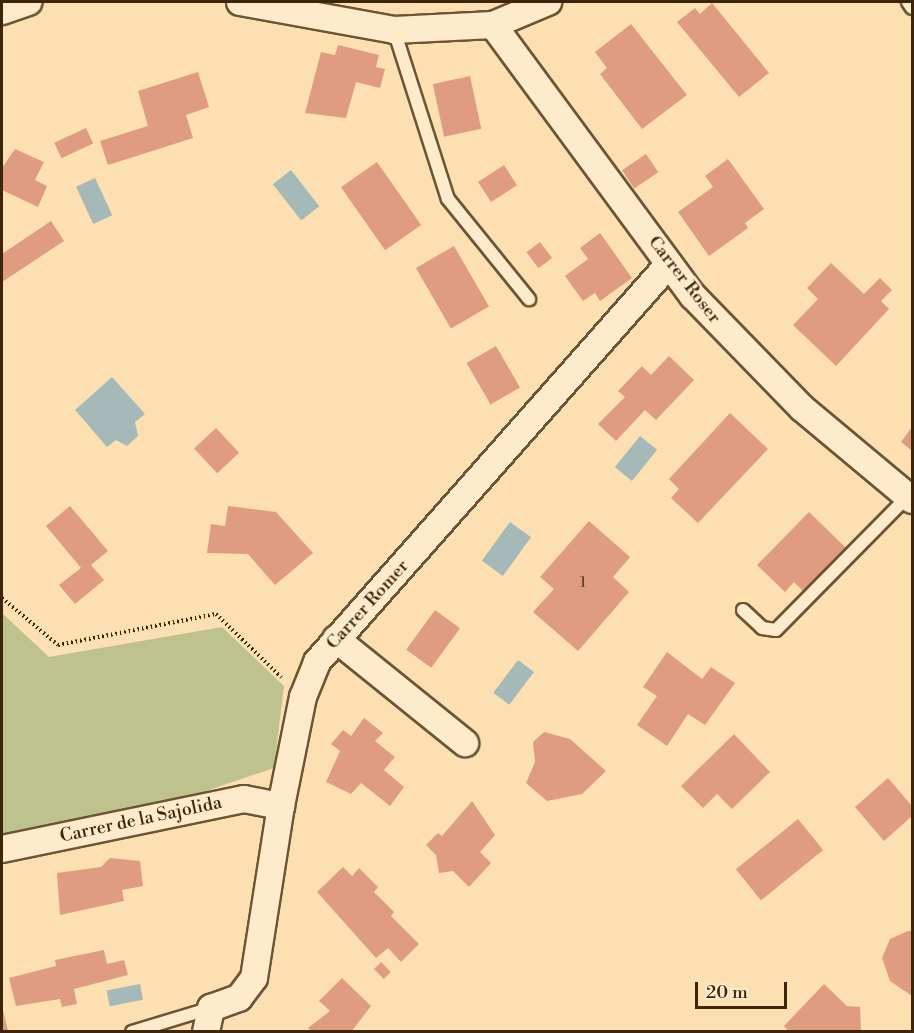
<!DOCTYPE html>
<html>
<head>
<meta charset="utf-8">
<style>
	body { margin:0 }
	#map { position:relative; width:914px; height:1033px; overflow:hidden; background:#fce0b1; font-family:"Libre Bodoni",serif }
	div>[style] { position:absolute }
	.green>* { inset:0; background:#bec28c }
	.water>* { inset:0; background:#a5bab8; transform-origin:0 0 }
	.building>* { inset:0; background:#e09c80; transform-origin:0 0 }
	.path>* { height:4px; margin-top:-2px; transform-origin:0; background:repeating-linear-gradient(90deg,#3c250b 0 1.5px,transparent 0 4.5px) }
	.roads { filter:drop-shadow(2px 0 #6c5434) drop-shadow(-2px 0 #6c5434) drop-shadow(0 2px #6c5434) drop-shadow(0 -2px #6c5434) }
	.lane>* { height:12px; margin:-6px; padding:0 6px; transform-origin:6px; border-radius:6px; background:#fdebcc }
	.street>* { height:26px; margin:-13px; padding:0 13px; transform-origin:13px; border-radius:13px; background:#fdebcc }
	span { translate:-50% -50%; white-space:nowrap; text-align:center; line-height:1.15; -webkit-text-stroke:5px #fdebcc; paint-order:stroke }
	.number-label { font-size:15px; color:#654328 }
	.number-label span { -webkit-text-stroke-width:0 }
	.street-label { font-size:18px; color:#3c250b }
	.frame { position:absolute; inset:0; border:3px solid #3c250b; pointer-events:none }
	.scale { position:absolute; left:695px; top:982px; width:92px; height:27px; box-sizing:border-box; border:3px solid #3c250b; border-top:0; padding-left:8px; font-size:18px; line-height:21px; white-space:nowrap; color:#3c250b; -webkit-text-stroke:4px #fdebcc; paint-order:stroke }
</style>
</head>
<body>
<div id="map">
	<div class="green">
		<div style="clip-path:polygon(2px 613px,49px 657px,222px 627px,284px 686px,274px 768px,176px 801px,2px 838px)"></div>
	</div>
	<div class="water">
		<div style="left:291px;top:170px;width:46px;height:23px;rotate:52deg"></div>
		<div style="left:95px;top:178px;width:41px;height:21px;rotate:65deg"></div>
		<div style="clip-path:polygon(112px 377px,145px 414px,135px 422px,138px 436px,127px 446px,116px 440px,107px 447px,75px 410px)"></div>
		<div style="left:640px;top:436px;width:22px;height:40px;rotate:39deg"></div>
		<div style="left:510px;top:522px;width:26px;height:48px;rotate:36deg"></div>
		<div style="left:518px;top:660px;width:20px;height:41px;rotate:37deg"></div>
		<div style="left:140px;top:984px;width:16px;height:34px;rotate:79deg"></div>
	</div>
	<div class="building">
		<div style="clip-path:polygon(712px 3px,769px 73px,739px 97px,677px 22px,695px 8px,700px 14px)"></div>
		<div style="clip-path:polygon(631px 24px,687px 95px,642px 129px,600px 74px,607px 68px,595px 52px)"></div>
		<div style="clip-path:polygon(338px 45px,379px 55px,376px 67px,385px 69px,380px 88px,356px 82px,346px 118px,305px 113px,321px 52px,335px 55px)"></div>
		<div style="clip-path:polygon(198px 72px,209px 107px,186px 115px,193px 138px,108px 165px,100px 141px,148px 126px,138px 91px)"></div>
		<div style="left:470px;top:76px;width:54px;height:38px;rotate:78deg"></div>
		<div style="left:86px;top:128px;width:17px;height:35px;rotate:65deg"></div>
		<div style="clip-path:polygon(15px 149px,44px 162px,35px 180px,47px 186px,38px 207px,2px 190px,2px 168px)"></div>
		<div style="left:646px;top:154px;width:22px;height:29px;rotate:56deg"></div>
		<div style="clip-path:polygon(728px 159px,764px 209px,745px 223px,748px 228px,709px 256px,678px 212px,713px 187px,705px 176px)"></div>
		<div style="left:377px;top:162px;width:77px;height:44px;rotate:55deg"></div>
		<div style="left:504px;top:165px;width:24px;height:31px;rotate:57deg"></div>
		<div style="clip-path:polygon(51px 221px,64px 241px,2px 282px,2px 254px)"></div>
		<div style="clip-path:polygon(600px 233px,632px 278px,600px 301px,595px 293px,583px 301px,565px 276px,588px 259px,580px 248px)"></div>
		<div style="left:540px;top:242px;width:20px;height:17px;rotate:53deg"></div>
		<div style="left:454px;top:246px;width:70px;height:44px;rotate:60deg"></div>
		<div style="clip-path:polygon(831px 263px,864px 294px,880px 278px,892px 290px,881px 301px,889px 309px,836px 366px,793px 325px,818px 299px,807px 288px)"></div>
		<div style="left:496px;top:346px;width:48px;height:34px;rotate:60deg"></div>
		<div style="clip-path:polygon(669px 356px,694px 380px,656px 420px,645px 410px,616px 441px,598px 424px,625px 397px,618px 391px,642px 366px,651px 375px)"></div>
		<div style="clip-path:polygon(730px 413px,768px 449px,698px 523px,671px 498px,679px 489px,669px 479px)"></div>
		<div style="clip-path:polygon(912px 427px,912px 451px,901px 442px)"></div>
		<div style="left:216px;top:428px;width:34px;height:30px;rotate:47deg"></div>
		<div style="clip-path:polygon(70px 506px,108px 551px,91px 565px,104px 580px,75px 604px,59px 585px,81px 568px,46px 526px)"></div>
		<div style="clip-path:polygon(228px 506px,276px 512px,313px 553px,275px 585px,248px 554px,207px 553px,211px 524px,225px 526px)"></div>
		<div style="clip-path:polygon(809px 512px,846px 548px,804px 592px,794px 582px,785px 592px,757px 565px)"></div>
		<div style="clip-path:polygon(589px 521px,630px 557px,613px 577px,629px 592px,578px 651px,533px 612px,554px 589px,540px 577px)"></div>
		<div style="left:435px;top:610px;width:31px;height:49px;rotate:36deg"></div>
		<div style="clip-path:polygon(667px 652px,702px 679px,711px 667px,735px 683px,705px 725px,688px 714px,667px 746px,637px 725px,657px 696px,643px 687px)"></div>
		<div style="clip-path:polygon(364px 718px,383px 733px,375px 741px,395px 757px,384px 770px,404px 787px,390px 806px,361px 783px,351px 794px,326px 782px,340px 751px,331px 744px,343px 730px,351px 736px)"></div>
		<div style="clip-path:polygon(544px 732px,570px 739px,606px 771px,582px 794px,547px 801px,526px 783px,535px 762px,533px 742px)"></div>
		<div style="clip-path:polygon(734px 734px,770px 772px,732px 809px,717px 794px,703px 808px,681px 786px)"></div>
		<div style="clip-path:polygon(888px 778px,912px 806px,912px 816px,884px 841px,855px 807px)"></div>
		<div style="clip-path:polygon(472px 801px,495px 835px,480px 852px,491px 863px,469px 887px,453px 871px,439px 873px,436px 855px,426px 845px,438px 833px,442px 836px)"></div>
		<div style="left:798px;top:819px;width:40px;height:80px;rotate:51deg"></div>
		<div style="clip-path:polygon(110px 858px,140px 861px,143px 886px,122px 890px,124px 901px,60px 915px,57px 873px,101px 867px)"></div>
		<div style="clip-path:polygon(343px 867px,352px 876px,359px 868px,378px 887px,374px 892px,394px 912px,391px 916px,419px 944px,401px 962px,388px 948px,376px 958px,317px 892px)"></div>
		<div style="clip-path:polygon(908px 931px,912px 931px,912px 996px,890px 981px,882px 958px,890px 939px)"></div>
		<div style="clip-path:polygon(104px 950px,107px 964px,124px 960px,128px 975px,74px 989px,77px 1004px,62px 1007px,60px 999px,16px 1006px,9px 978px,56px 966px,55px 960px)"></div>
		<div style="left:381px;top:962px;width:14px;height:10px;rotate:45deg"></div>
		<div style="clip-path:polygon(342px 978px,371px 1006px,351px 1032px,312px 1032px,308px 1028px,330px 1011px,319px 1001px)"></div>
		<div style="clip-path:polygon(824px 984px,847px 1006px,860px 1007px,861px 1032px,789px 1032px,784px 1026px)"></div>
		<div style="clip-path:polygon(2px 1006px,8px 1031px,5px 1032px,2px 1032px)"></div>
	</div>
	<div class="path">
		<div style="left:2px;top:598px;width:73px;rotate:40deg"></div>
		<div style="left:58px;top:645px;width:161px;rotate:-11.1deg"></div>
		<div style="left:216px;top:614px;width:91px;rotate:44.1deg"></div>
	</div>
	<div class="roads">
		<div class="lane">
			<div style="left:908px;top:2px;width:7px;rotate:56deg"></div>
			<div style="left:394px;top:30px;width:177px;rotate:72.3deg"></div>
			<div style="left:448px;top:199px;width:129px;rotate:51deg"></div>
			<div style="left:743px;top:610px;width:26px;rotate:43deg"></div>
			<div style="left:762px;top:628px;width:14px;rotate:8deg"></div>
			<div style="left:776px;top:630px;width:187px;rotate:-45.4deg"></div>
			<div style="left:132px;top:1032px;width:83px;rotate:-16.9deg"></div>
		</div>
		<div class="street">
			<div style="left:240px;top:2px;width:157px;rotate:10.3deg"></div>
			<div style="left:394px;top:30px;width:99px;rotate:-2.9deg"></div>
			<div style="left:493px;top:25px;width:60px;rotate:-22.7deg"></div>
			<div style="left:2px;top:11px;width:28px;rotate:-19deg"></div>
			<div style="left:493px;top:25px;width:337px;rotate:53.6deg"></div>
			<div style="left:693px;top:296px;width:156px;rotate:45.8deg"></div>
			<div style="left:802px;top:408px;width:143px;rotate:39.9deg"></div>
			<div style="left:336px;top:639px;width:166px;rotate:38.9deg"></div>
			<div style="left:2px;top:849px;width:247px;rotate:-11.7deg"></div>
			<div style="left:244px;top:799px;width:38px;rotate:11deg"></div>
			<div style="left:206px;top:1032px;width:25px;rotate:-78deg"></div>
			<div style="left:211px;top:1008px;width:30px;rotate:-20deg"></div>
			<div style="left:239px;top:998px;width:25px;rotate:-53deg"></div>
			<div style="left:254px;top:978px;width:174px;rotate:-81.1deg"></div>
			<div style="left:281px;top:806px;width:111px;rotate:-78.6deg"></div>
			<div style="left:303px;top:697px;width:38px;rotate:-68deg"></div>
			<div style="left:317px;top:662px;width:531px;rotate:-48.51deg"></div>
		</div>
	</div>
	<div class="number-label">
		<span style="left:583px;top:583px">1</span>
	</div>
	<div class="street-label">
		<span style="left:684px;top:280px;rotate:52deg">Carrer Roser</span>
		<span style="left:368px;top:605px;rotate:-48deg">Carrer Romer</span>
		<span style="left:141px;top:820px;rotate:-12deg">Carrer de la Sajolida</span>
	</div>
	<div class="frame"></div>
	<div class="scale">20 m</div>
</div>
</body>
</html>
